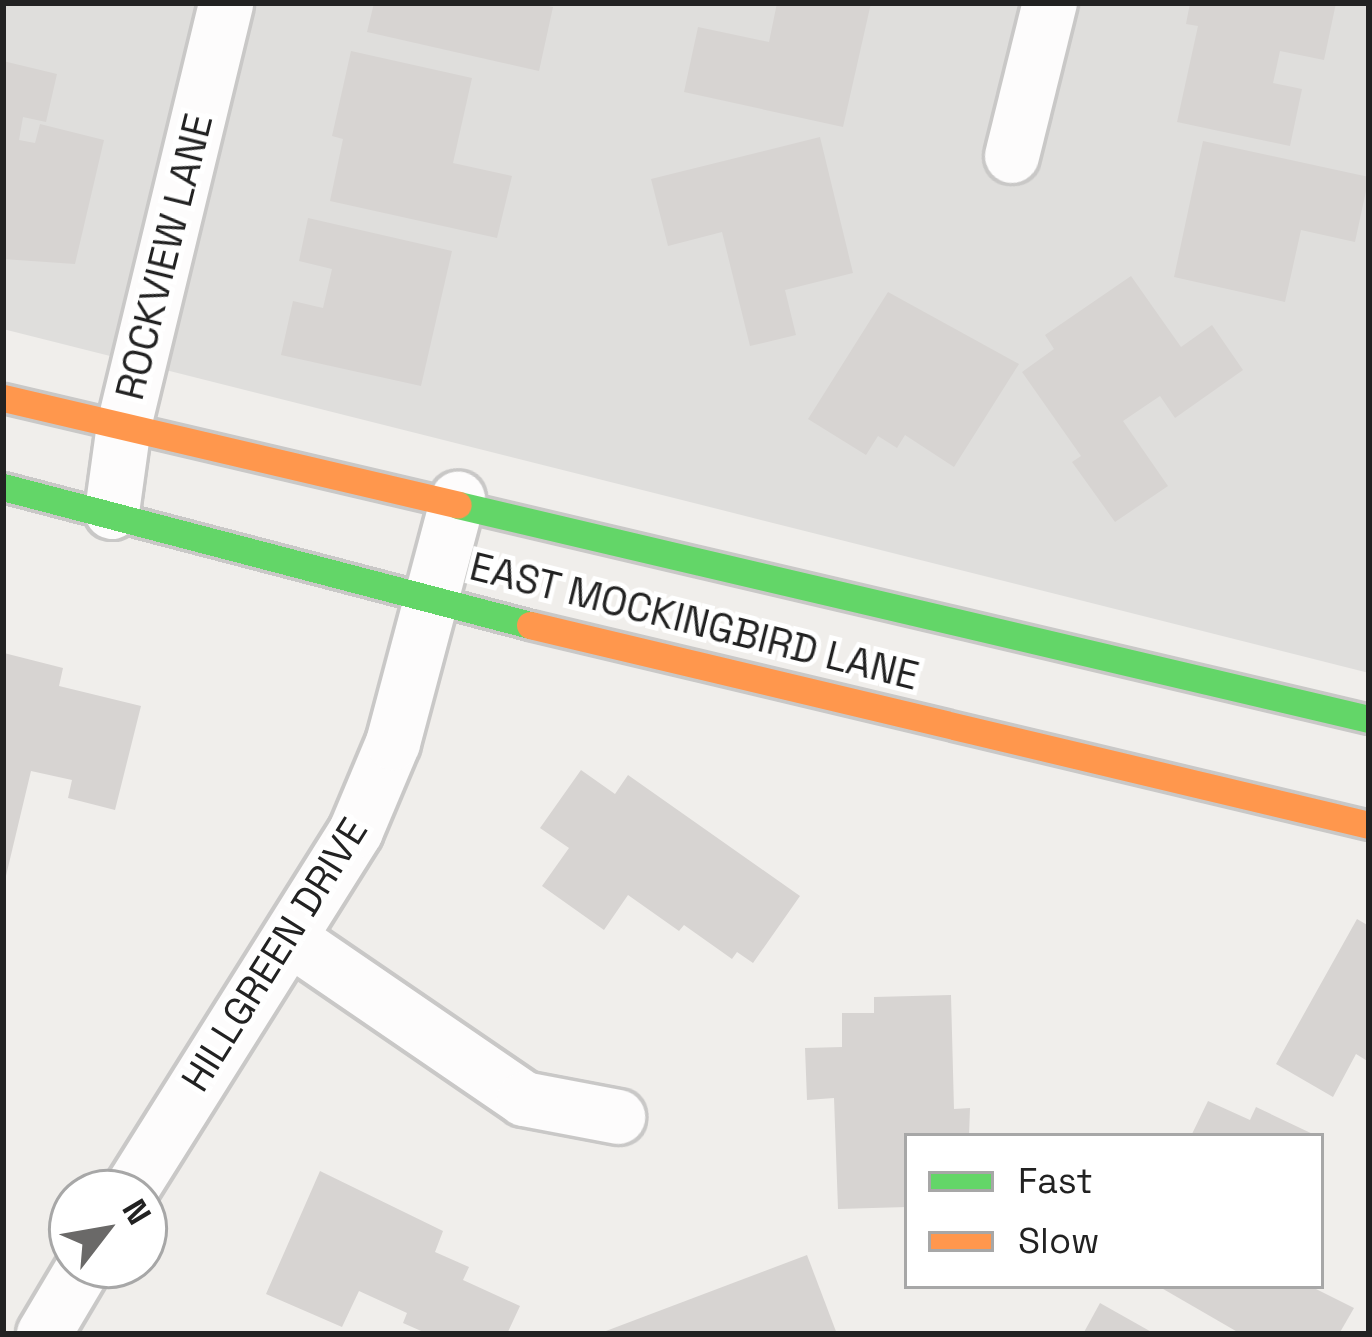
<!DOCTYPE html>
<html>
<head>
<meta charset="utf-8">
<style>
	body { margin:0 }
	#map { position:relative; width:1372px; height:1337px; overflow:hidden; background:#f0eeeb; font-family:"Space Grotesk",sans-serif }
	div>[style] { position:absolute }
	.residential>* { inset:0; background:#dfdedc }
	.building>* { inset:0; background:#d7d4d2 }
	.roads { filter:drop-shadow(3px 0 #c9c8c7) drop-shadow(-3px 0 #c9c8c7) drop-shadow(0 3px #c9c8c7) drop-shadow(0 -3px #c9c8c7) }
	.street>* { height:54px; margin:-27px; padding:0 27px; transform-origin:27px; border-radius:27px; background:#fdfcfc }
	.fast>* { height:27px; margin:-13.5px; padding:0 13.5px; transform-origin:13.5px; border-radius:13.5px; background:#63d668 }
	.slow>* { height:27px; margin:-13.5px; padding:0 13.5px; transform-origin:13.5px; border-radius:13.5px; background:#ff974d }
	span { translate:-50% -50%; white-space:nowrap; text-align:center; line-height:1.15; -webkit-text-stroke:10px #fff; paint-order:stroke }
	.street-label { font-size:39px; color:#222 }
	.frame { position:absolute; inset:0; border:6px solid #222; pointer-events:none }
	.legend { position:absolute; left:904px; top:1133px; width:420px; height:156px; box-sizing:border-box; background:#fff; border:3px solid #a7a7a7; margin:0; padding:15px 21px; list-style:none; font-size:36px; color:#222 }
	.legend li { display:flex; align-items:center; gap:24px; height:60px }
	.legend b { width:60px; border:3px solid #a7a7a7 }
	.north { position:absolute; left:48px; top:1169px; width:120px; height:120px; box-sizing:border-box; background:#fff; border:3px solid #a7a7a7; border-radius:50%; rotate:59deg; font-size:33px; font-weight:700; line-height:48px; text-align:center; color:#222 }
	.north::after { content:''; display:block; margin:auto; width:42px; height:54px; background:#6a6968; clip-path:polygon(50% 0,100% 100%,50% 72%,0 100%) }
</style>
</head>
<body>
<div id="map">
	<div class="residential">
		<div style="clip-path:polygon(3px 3px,1369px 3px,1369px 673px,3px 329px)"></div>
	</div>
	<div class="building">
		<div style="clip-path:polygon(374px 3px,535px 3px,553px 7px,539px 71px,367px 32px)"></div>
		<div style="clip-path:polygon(777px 3px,871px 3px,843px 127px,684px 92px,698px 27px,769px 42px)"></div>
		<div style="clip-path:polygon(1190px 3px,1336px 3px,1324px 60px,1280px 51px,1273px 83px,1302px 89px,1290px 146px,1177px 122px,1198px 26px,1186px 24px)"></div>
		<div style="clip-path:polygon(351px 51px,472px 78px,453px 163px,512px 176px,497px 238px,330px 201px,343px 139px,332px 136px)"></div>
		<div style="clip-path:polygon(3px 61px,57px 74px,46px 122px,23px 117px,19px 140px,35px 143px,40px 124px,104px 140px,75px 264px,3px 259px)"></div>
		<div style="clip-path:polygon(820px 137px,853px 273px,785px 290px,796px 335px,750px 346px,722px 232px,668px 246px,651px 179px)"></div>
		<div style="clip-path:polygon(1203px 141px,1369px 177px,1355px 242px,1301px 230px,1285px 302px,1174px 277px)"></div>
		<div style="clip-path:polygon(308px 218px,452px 251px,421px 386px,281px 355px,293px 301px,323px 308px,332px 269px,299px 261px)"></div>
		<div style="clip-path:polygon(1131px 276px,1181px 347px,1212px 325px,1243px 370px,1175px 418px,1160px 396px,1123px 421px,1168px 486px,1115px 522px,1072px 462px,1081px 456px,1022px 372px,1054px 349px,1045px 335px)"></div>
		<div style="clip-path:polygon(888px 292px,1019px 364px,954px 467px,905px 435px,897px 448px,878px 436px,866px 455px,808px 419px)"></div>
		<div style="clip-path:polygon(4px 653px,63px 668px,59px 686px,141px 706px,115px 810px,68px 798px,72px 780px,31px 771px,5px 880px)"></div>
		<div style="clip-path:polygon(581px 770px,615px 794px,628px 775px,800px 896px,753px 963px,737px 952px,732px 959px,684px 925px,679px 931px,628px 895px,604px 930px,542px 886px,569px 848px,540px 828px)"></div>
		<div style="clip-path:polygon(1357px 919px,1369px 926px,1369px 1062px,1356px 1054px,1333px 1097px,1276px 1064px)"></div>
		<div style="clip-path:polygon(951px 995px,954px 1109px,970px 1108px,969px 1136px,907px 1136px,907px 1207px,838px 1209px,834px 1098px,807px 1100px,805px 1048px,842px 1047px,842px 1013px,874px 1013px,874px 997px)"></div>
		<div style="clip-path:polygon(1208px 1101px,1250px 1120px,1256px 1107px,1317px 1136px,1191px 1136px)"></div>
		<div style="clip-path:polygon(320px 1171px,443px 1231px,435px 1252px,469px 1267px,463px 1280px,520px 1306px,507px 1334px,428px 1334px,403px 1323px,407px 1313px,359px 1291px,342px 1327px,266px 1294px)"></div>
		<div style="clip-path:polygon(807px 1255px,837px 1334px,598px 1334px)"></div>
		<div style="clip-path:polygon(1158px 1286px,1310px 1286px,1354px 1308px,1339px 1334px,1241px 1334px)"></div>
		<div style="clip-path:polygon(1100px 1303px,1155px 1334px,1083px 1334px)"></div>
	</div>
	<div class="roads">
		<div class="street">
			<div style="left:1012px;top:156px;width:158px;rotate:-76.1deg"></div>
			<div style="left:112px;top:512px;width:87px;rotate:-82.1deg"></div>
			<div style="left:124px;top:426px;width:435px;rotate:-76.4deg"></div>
			<div style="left:292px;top:940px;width:281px;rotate:34.4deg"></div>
			<div style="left:524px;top:1099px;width:96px;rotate:10.8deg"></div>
			<div style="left:129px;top:1193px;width:427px;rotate:-57.9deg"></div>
			<div style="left:356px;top:831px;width:95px;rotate:-67.2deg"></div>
			<div style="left:393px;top:743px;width:253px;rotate:-75.1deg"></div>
			<div style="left:44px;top:1334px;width:80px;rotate:-59.3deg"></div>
		</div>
		<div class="fast">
			<div style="left:3px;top:487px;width:545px;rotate:14.67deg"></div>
			<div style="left:458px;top:505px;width:936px;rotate:13.22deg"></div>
		</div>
		<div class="slow">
			<div style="left:3px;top:398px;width:467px;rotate:13.2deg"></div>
			<div style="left:530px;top:625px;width:863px;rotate:13.41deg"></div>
		</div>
	</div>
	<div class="street-label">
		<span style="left:165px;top:257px;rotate:-76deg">ROCKVIEW LANE</span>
		<span style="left:694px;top:622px;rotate:14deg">EAST MOCKINGBIRD LANE</span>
		<span style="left:275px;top:955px;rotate:-58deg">HILLGREEN DRIVE</span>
	</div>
	<div class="frame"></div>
	<ul class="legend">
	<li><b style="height:15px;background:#63d668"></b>Fast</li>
	<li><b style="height:15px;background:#ff974d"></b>Slow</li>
	</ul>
	<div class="north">N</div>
</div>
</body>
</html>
